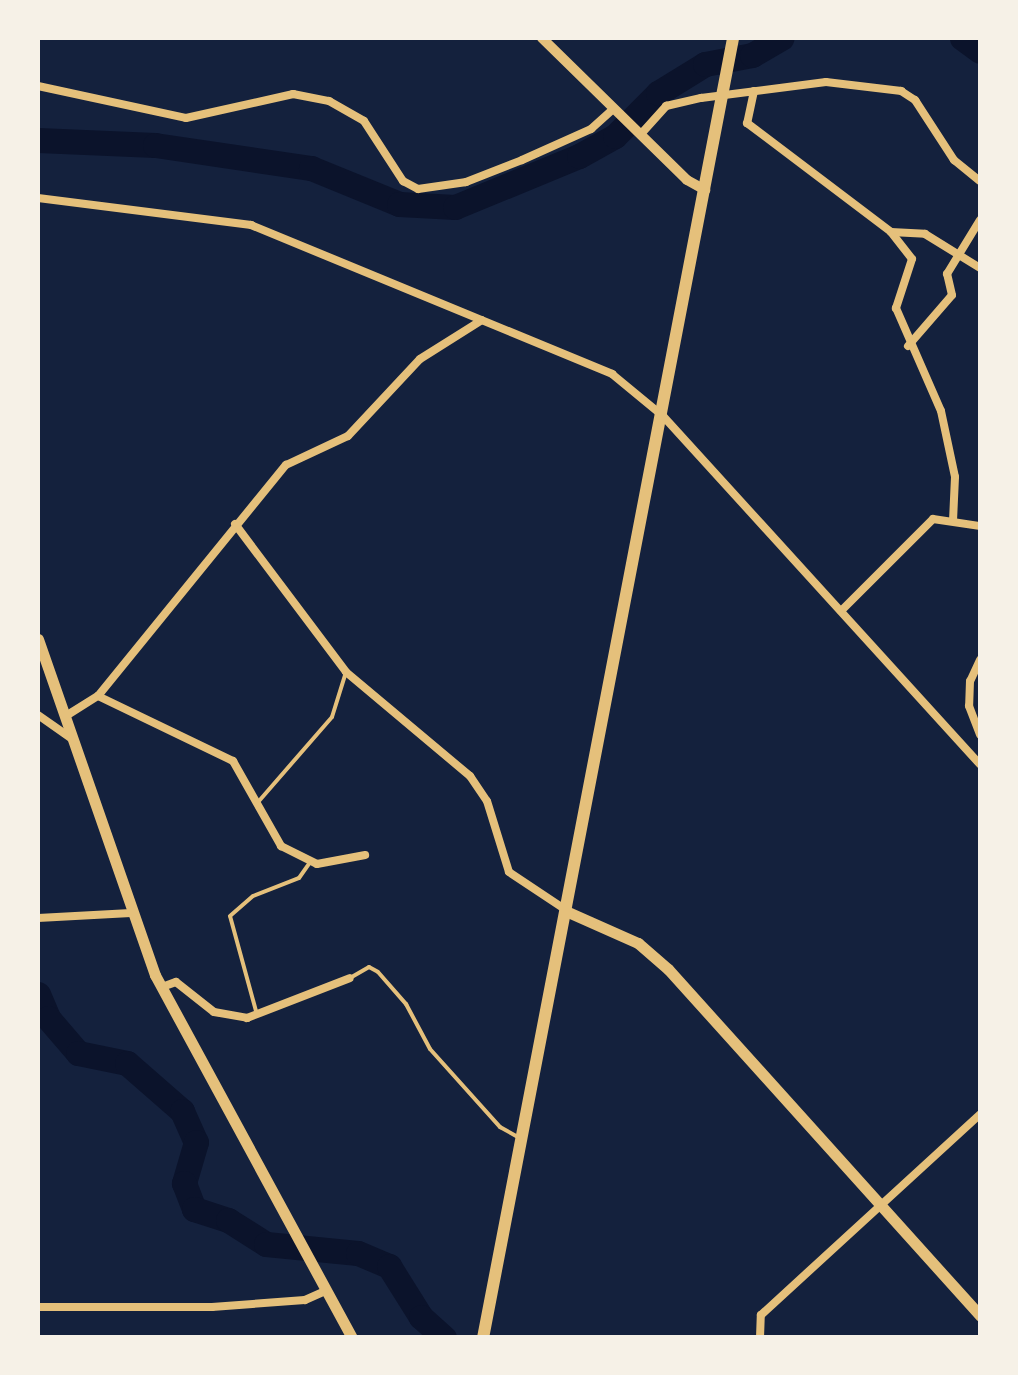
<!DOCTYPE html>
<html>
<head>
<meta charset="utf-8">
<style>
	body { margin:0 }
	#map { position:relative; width:1018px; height:1375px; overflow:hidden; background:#14213d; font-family:"Exo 2",sans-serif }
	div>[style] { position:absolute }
	.river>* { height:25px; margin:-12.5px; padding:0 12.5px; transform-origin:12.5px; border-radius:12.5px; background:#0b132b }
	.service>* { height:4px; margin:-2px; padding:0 2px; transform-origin:2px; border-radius:2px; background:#e5c07b }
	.minor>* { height:8px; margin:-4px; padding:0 4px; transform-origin:4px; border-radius:4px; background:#e5c07b }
	.tertiary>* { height:10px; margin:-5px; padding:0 5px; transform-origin:5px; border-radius:5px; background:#e5c07b }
	.secondary>* { height:11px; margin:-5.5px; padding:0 5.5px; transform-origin:5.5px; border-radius:5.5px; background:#e5c07b }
	.trunk>* { height:12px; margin:-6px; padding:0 6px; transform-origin:6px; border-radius:6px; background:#e5c07b }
	span { translate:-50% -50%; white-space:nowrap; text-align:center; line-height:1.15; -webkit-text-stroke:10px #f6f1e7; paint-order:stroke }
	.frame { position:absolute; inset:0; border:40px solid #f6f1e7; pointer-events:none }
</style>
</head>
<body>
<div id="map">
	<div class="river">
		<div style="left:962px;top:38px;width:22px;rotate:36deg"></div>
		<div style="left:38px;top:140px;width:117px;rotate:2.4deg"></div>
		<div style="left:155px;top:145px;width:158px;rotate:8.4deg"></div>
		<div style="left:311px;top:168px;width:95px;rotate:22.2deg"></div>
		<div style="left:399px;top:204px;width:56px;rotate:3.1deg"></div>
		<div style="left:455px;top:207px;width:134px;rotate:-22.4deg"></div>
		<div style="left:579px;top:156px;width:41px;rotate:-29.1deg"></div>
		<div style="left:615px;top:136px;width:61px;rotate:-45deg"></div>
		<div style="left:658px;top:93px;width:55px;rotate:-31.7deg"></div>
		<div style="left:705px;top:64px;width:48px;rotate:-10.8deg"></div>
		<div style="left:752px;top:55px;width:34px;rotate:-30deg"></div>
		<div style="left:38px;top:994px;width:26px;rotate:67deg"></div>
		<div style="left:48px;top:1018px;width:46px;rotate:49.4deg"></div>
		<div style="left:78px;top:1053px;width:50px;rotate:11.5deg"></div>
		<div style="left:127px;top:1063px;width:73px;rotate:41.1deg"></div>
		<div style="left:182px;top:1111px;width:34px;rotate:66deg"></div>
		<div style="left:196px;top:1142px;width:43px;rotate:106.3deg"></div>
		<div style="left:184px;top:1183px;width:28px;rotate:69deg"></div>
		<div style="left:194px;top:1209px;width:36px;rotate:18deg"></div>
		<div style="left:228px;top:1220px;width:45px;rotate:32.3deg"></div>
		<div style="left:266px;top:1244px;width:92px;rotate:5.6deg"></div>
		<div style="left:358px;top:1253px;width:34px;rotate:23deg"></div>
		<div style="left:389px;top:1266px;width:60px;rotate:57.9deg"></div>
		<div style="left:421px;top:1317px;width:31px;rotate:42deg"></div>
	</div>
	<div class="service">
		<div style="left:259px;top:801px;width:111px;rotate:-49deg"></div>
		<div style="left:332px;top:717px;width:47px;rotate:-72.7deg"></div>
		<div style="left:350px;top:978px;width:22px;rotate:-30deg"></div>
		<div style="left:369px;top:967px;width:10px;rotate:29deg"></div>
		<div style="left:378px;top:972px;width:43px;rotate:48.8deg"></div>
		<div style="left:406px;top:1004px;width:51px;rotate:61.9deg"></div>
		<div style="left:430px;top:1049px;width:105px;rotate:48.1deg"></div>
		<div style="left:500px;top:1127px;width:23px;rotate:29deg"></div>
		<div style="left:256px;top:1011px;width:98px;rotate:-105.3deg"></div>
		<div style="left:230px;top:916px;width:30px;rotate:-41deg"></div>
		<div style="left:253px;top:896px;width:49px;rotate:-21.4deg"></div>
		<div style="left:299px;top:878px;width:21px;rotate:-55deg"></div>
	</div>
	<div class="minor">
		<div style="left:38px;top:86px;width:151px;rotate:12.2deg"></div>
		<div style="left:186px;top:118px;width:110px;rotate:-12.6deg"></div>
		<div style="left:293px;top:94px;width:37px;rotate:11deg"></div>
		<div style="left:329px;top:101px;width:40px;rotate:29.7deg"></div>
		<div style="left:364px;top:121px;width:72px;rotate:57deg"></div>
		<div style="left:403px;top:181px;width:17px;rotate:28deg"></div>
		<div style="left:418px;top:189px;width:49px;rotate:-8.3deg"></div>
		<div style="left:466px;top:182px;width:60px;rotate:-21.4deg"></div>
		<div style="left:522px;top:160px;width:76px;rotate:-24.2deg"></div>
		<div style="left:591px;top:129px;width:31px;rotate:-42deg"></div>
		<div style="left:754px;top:91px;width:33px;rotate:102deg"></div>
		<div style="left:747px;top:123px;width:181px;rotate:37.1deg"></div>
		<div style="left:891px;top:232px;width:34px;rotate:3deg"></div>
		<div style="left:925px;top:234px;width:65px;rotate:31.7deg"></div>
		<div style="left:641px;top:134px;width:38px;rotate:-48deg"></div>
		<div style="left:666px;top:106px;width:36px;rotate:-13deg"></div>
		<div style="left:701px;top:98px;width:126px;rotate:-7.3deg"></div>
		<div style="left:826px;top:82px;width:76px;rotate:6.8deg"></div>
		<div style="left:901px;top:91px;width:17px;rotate:33deg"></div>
		<div style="left:915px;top:100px;width:72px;rotate:57deg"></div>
		<div style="left:954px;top:160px;width:33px;rotate:39deg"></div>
		<div style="left:38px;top:198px;width:215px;rotate:7.2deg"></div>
		<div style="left:251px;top:225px;width:391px;rotate:22.4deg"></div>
		<div style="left:612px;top:374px;width:66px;rotate:39.5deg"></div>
		<div style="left:663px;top:416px;width:471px;rotate:47.7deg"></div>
		<div style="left:891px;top:232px;width:34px;rotate:52deg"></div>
		<div style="left:912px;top:259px;width:52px;rotate:108.1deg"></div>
		<div style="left:896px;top:308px;width:112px;rotate:66.4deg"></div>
		<div style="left:941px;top:411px;width:67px;rotate:78deg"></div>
		<div style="left:955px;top:477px;width:44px;rotate:92.6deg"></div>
		<div style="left:908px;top:346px;width:67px;rotate:-49.2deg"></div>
		<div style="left:952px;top:295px;width:22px;rotate:-103deg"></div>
		<div style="left:947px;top:274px;width:63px;rotate:-58.6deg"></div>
		<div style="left:235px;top:524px;width:185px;rotate:53.1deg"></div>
		<div style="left:346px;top:672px;width:162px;rotate:40deg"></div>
		<div style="left:470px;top:776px;width:30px;rotate:56deg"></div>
		<div style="left:487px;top:801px;width:74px;rotate:72.8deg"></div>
		<div style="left:509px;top:872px;width:69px;rotate:33.7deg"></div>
		<div style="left:841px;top:611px;width:130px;rotate:-45deg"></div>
		<div style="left:933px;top:519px;width:48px;rotate:8.5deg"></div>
		<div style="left:980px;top:660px;width:23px;rotate:115deg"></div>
		<div style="left:970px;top:681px;width:25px;rotate:92deg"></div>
		<div style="left:969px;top:706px;width:31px;rotate:69deg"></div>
		<div style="left:98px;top:696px;width:150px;rotate:25.7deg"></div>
		<div style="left:233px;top:761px;width:98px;rotate:60.5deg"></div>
		<div style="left:281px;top:846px;width:40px;rotate:26.6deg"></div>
		<div style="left:317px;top:864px;width:49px;rotate:-10.6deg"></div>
		<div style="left:69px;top:714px;width:34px;rotate:-32deg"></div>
		<div style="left:98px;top:696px;width:298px;rotate:-50.9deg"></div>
		<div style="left:286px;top:465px;width:68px;rotate:-25.1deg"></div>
		<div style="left:348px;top:436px;width:105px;rotate:-46.9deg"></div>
		<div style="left:420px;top:359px;width:73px;rotate:-32.2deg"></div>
		<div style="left:38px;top:715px;width:39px;rotate:35deg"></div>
		<div style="left:38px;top:918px;width:93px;rotate:-3.1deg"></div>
		<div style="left:162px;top:987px;width:15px;rotate:-20deg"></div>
		<div style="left:176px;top:982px;width:48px;rotate:38.3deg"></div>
		<div style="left:214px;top:1012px;width:34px;rotate:10deg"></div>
		<div style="left:247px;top:1018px;width:110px;rotate:-21.2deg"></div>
		<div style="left:38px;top:1307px;width:174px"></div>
		<div style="left:212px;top:1307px;width:93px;rotate:-4.3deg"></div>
		<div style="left:305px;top:1300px;width:24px;rotate:-24deg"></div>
		<div style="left:760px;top:1338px;width:23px;rotate:-88deg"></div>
		<div style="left:761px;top:1315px;width:297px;rotate:-42.5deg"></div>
	</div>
	<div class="tertiary">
		<div style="left:542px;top:38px;width:203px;rotate:44.4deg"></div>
		<div style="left:687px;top:180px;width:21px;rotate:29deg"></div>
	</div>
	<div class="secondary">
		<div style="left:38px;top:639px;width:356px;rotate:70.8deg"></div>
		<div style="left:155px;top:975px;width:413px;rotate:61.5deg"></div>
		<div style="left:568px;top:912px;width:77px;rotate:23.9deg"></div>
		<div style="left:638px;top:943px;width:40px;rotate:41deg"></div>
		<div style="left:668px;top:969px;width:467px;rotate:48deg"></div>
	</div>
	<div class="trunk">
		<div style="left:483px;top:1338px;width:1324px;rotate:-79.11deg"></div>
	</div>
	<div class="frame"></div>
</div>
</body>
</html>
